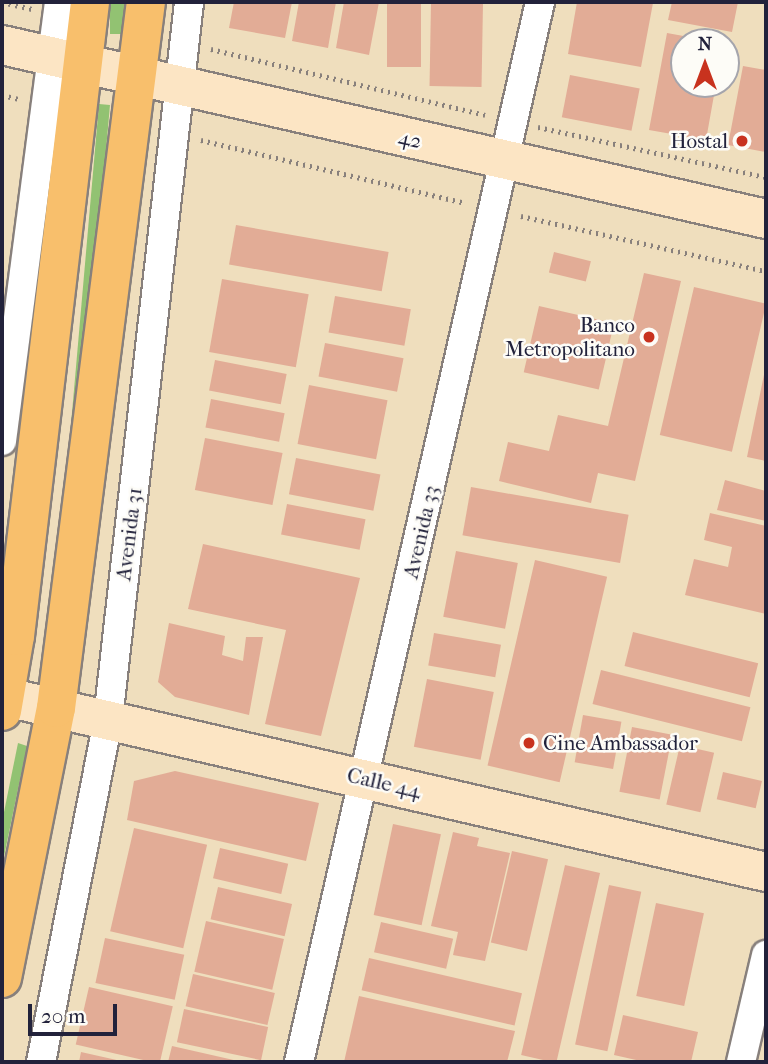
<!DOCTYPE html>
<html>
<head>
<meta charset="utf-8">
<style>
	body { margin:0 }
	#map { position:relative; width:768px; height:1064px; overflow:hidden; background:#efdebd; font-family:"IM FELL French Canon",serif }
	div>[style] { position:absolute }
	.green>* { inset:0; background:#92c272; transform-origin:0 0 }
	.building>* { inset:0; background:#e2ac96; transform-origin:0 0 }
	.path>* { height:4.5px; margin-top:-2.25px; transform-origin:0; background:repeating-linear-gradient(90deg,#88807c 0 2px,transparent 0 7px) }
	.roads { filter:drop-shadow(2px 0 #88807c) drop-shadow(-2px 0 #88807c) drop-shadow(0 2px #88807c) drop-shadow(0 -2px #88807c) }
	.street>* { height:28px; margin:-14px; padding:0 14px; transform-origin:14px; border-radius:14px; background:#fff }
	.secondary>* { height:38px; margin:-19px; padding:0 19px; transform-origin:19px; border-radius:19px; background:#fce5c4 }
	.primary>* { height:38px; margin:-19px; padding:0 19px; transform-origin:19px; border-radius:19px; background:#f8bf6c }
	.dots>* { width:19px; height:19px; translate:-50% -50%; box-sizing:border-box; border:4px solid #fdfcf7; border-radius:50% }
	span { translate:-50% -50%; white-space:nowrap; text-align:center; line-height:1.15; -webkit-text-stroke:5px #fdfcf7; paint-order:stroke }
	.street-label { font-size:21px; color:#22223b }
	.poi-label { font-size:21px; color:#22223b }
	.right { translate:-100% -50%; text-align:right }
	.left { translate:0 -50%; text-align:left }
	.frame { position:absolute; inset:0; border:4px solid #22223b; pointer-events:none }
	.north { position:absolute; left:670px; top:28px; width:70px; height:70px; box-sizing:border-box; background:#fdfcf7; border:2px solid #a5a5ac; border-radius:50%; rotate:0deg; font-size:19px; font-weight:700; line-height:28px; text-align:center; color:#22223b }
	.north::after { content:''; display:block; margin:auto; width:24px; height:32px; background:#c8321e; clip-path:polygon(50% 0,100% 100%,50% 72%,0 100%) }
	.scale { position:absolute; left:28px; top:1004px; width:89px; height:32px; box-sizing:border-box; border:4px solid #22223b; border-top:0; padding-left:9px; font-size:21px; line-height:24px; white-space:nowrap; color:#22223b; -webkit-text-stroke:5px #fdfcf7; paint-order:stroke }
</style>
</head>
<body>
<div id="map">
	<div class="green">
		<div style="left:110px;top:2px;width:14px;height:32px"></div>
		<div style="left:99px;top:104px;width:11px;height:557px;rotate:5deg"></div>
		<div style="clip-path:polygon(18px 743px,27px 746px,2px 866px,2px 822px)"></div>
	</div>
	<div class="building">
		<div style="clip-path:polygon(234px 2px,292px 2px,285px 38px,229px 28px)"></div>
		<div style="clip-path:polygon(299px 2px,336px 2px,328px 48px,292px 41px)"></div>
		<div style="clip-path:polygon(344px 2px,379px 2px,369px 55px,336px 48px)"></div>
		<div style="left:387px;top:2px;width:34px;height:65px"></div>
		<div style="left:431px;top:2px;width:52px;height:84px;rotate:1deg"></div>
		<div style="clip-path:polygon(577px 2px,653px 3px,641px 67px,568px 54px)"></div>
		<div style="clip-path:polygon(672px 2px,738px 2px,732px 32px,668px 20px)"></div>
		<div style="clip-path:polygon(667px 33px,711px 41px,684px 42px,684px 84px,716px 84px,706px 140px,649px 130px)"></div>
		<div style="clip-path:polygon(743px 66px,766px 70px,766px 152px,728px 145px)"></div>
		<div style="left:570px;top:75px;width:71px;height:43px;rotate:11deg"></div>
		<div style="left:236px;top:225px;width:155px;height:40px;rotate:10deg"></div>
		<div style="left:554px;top:252px;width:38px;height:21px;rotate:14deg"></div>
		<div style="clip-path:polygon(644px 273px,681px 281px,635px 481px,598px 473px,591px 503px,499px 481px,508px 442px,549px 451px,558px 415px,608px 426px)"></div>
		<div style="left:222px;top:279px;width:88px;height:74px;rotate:10deg"></div>
		<div style="left:694px;top:287px;width:74px;height:152px;rotate:13deg"></div>
		<div style="left:335px;top:296px;width:77px;height:37px;rotate:10deg"></div>
		<div style="left:539px;top:306px;width:77px;height:68px;rotate:13deg"></div>
		<div style="left:325px;top:343px;width:80px;height:34px;rotate:11deg"></div>
		<div style="left:215px;top:360px;width:73px;height:31px;rotate:11deg"></div>
		<div style="clip-path:polygon(765px 370px,766px 370px,766px 461px,747px 457px)"></div>
		<div style="left:309px;top:385px;width:80px;height:60px;rotate:11deg"></div>
		<div style="left:211px;top:399px;width:75px;height:29px;rotate:11deg"></div>
		<div style="left:205px;top:438px;width:79px;height:53px;rotate:11deg"></div>
		<div style="left:296px;top:458px;width:86px;height:37px;rotate:11deg"></div>
		<div style="clip-path:polygon(725px 480px,766px 491px,766px 521px,717px 510px)"></div>
		<div style="left:471px;top:487px;width:160px;height:49px;rotate:10deg"></div>
		<div style="left:287px;top:504px;width:80px;height:31px;rotate:11deg"></div>
		<div style="clip-path:polygon(710px 513px,766px 526px,766px 614px,685px 595px,694px 559px,728px 567px,732px 547px,704px 540px)"></div>
		<div style="clip-path:polygon(203px 544px,360px 578px,321px 736px,265px 724px,286px 630px,188px 609px)"></div>
		<div style="left:456px;top:551px;width:63px;height:67px;rotate:11deg"></div>
		<div style="left:535px;top:560px;width:74px;height:211px;rotate:13deg"></div>
		<div style="clip-path:polygon(169px 623px,225px 636px,222px 655px,243px 661px,246px 637px,263px 637px,249px 715px,175px 697px,158px 682px)"></div>
		<div style="left:633px;top:632px;width:129px;height:35px;rotate:14deg"></div>
		<div style="left:434px;top:633px;width:68px;height:33px;rotate:10deg"></div>
		<div style="left:601px;top:670px;width:154px;height:35px;rotate:14deg"></div>
		<div style="left:427px;top:679px;width:68px;height:69px;rotate:11deg"></div>
		<div style="left:583px;top:715px;width:39px;height:48px;rotate:10deg"></div>
		<div style="left:632px;top:727px;width:41px;height:66px;rotate:11deg"></div>
		<div style="left:680px;top:745px;width:35px;height:61px;rotate:13deg"></div>
		<div style="clip-path:polygon(175px 771px,319px 803px,306px 861px,127px 820px,134px 781px)"></div>
		<div style="left:723px;top:772px;width:40px;height:28px;rotate:13deg"></div>
		<div style="left:393px;top:824px;width:49px;height:93px;rotate:12deg"></div>
		<div style="left:134px;top:828px;width:75px;height:106px;rotate:13deg"></div>
		<div style="clip-path:polygon(453px 832px,479px 838px,477px 846px,510px 853px,485px 961px,453px 955px,458px 932px,431px 926px)"></div>
		<div style="left:220px;top:848px;width:70px;height:31px;rotate:13deg"></div>
		<div style="left:512px;top:851px;width:37px;height:94px;rotate:13deg"></div>
		<div style="left:565px;top:865px;width:36px;height:195px;rotate:13deg"></div>
		<div style="left:609px;top:885px;width:33px;height:163px;rotate:12deg"></div>
		<div style="left:218px;top:887px;width:76px;height:33px;rotate:13deg"></div>
		<div style="left:656px;top:903px;width:49px;height:95px;rotate:12deg"></div>
		<div style="left:206px;top:921px;width:80px;height:52px;rotate:13deg"></div>
		<div style="left:381px;top:922px;width:74px;height:31px;rotate:13deg"></div>
		<div style="left:105px;top:938px;width:81px;height:46px;rotate:12deg"></div>
		<div style="left:369px;top:958px;width:157px;height:33px;rotate:13deg"></div>
		<div style="left:193px;top:974px;width:84px;height:33px;rotate:13deg"></div>
		<div style="left:89px;top:987px;width:86px;height:59px;rotate:13deg"></div>
		<div style="clip-path:polygon(359px 996px,515px 1031px,507px 1062px,344px 1062px)"></div>
		<div style="left:184px;top:1009px;width:86px;height:34px;rotate:12deg"></div>
		<div style="clip-path:polygon(623px 1015px,698px 1032px,691px 1062px,645px 1062px,614px 1055px)"></div>
		<div style="clip-path:polygon(172px 1046px,238px 1061px,238px 1062px,168px 1062px)"></div>
		<div style="clip-path:polygon(81px 1052px,121px 1061px,121px 1062px,79px 1062px)"></div>
	</div>
	<div class="path">
		<div style="left:2px;top:2px;width:31px;rotate:13deg"></div>
		<div style="left:211px;top:49px;width:282px;rotate:13.5deg"></div>
		<div style="left:2px;top:95px;width:17px;rotate:13deg"></div>
		<div style="left:538px;top:127px;width:233px;rotate:12.4deg"></div>
		<div style="left:201px;top:140px;width:271px;rotate:13.4deg"></div>
		<div style="left:521px;top:216px;width:251px;rotate:12.7deg"></div>
	</div>
	<div class="roads">
		<div class="street">
			<div style="left:2px;top:441px;width:443px;rotate:-82.6deg"></div>
			<div style="left:41px;top:1062px;width:349px;rotate:-78.9deg"></div>
			<div style="left:108px;top:719px;width:722px;rotate:-83.55deg"></div>
			<div style="left:299px;top:1062px;width:1087px;rotate:-77.19deg"></div>
			<div style="left:741px;top:1062px;width:110px;rotate:-76.8deg"></div>
		</div>
		<div class="secondary">
			<div style="left:2px;top:45px;width:784px;rotate:12.83deg"></div>
			<div style="left:2px;top:696px;width:784px;rotate:12.97deg"></div>
		</div>
		<div class="primary">
			<div style="left:2px;top:711px;width:76px;rotate:-80.2deg"></div>
			<div style="left:15px;top:636px;width:638px;rotate:-83.25deg"></div>
			<div style="left:2px;top:978px;width:275px;rotate:-78.7deg"></div>
			<div style="left:56px;top:708px;width:712px;rotate:-82.74deg"></div>
		</div>
	</div>
	<div class="dots">
		<div style="left:742px;top:141px;background:#c8321e"></div>
		<div style="left:649px;top:337px;background:#c8321e"></div>
		<div style="left:529px;top:743px;background:#c8321e"></div>
	</div>
	<div class="street-label">
		<span style="left:410px;top:139px;rotate:13deg">42</span>
		<span style="left:421px;top:532px;rotate:-77deg">Avenida 33</span>
		<span style="left:129px;top:534px;rotate:-83deg">Avenida 31</span>
		<span style="left:384px;top:783px;rotate:13deg">Calle 44</span>
	</div>
	<div class="poi-label">
		<span class="right" style="left:728px;top:141px">Hostal</span>
		<span class="right" style="left:635px;top:337px">Banco<br>Metropolitano</span>
		<span class="left" style="left:543px;top:743px">Cine Ambassador</span>
	</div>
	<div class="frame"></div>
	<div class="north">N</div>
	<div class="scale">20 m</div>
</div>
</body>
</html>
